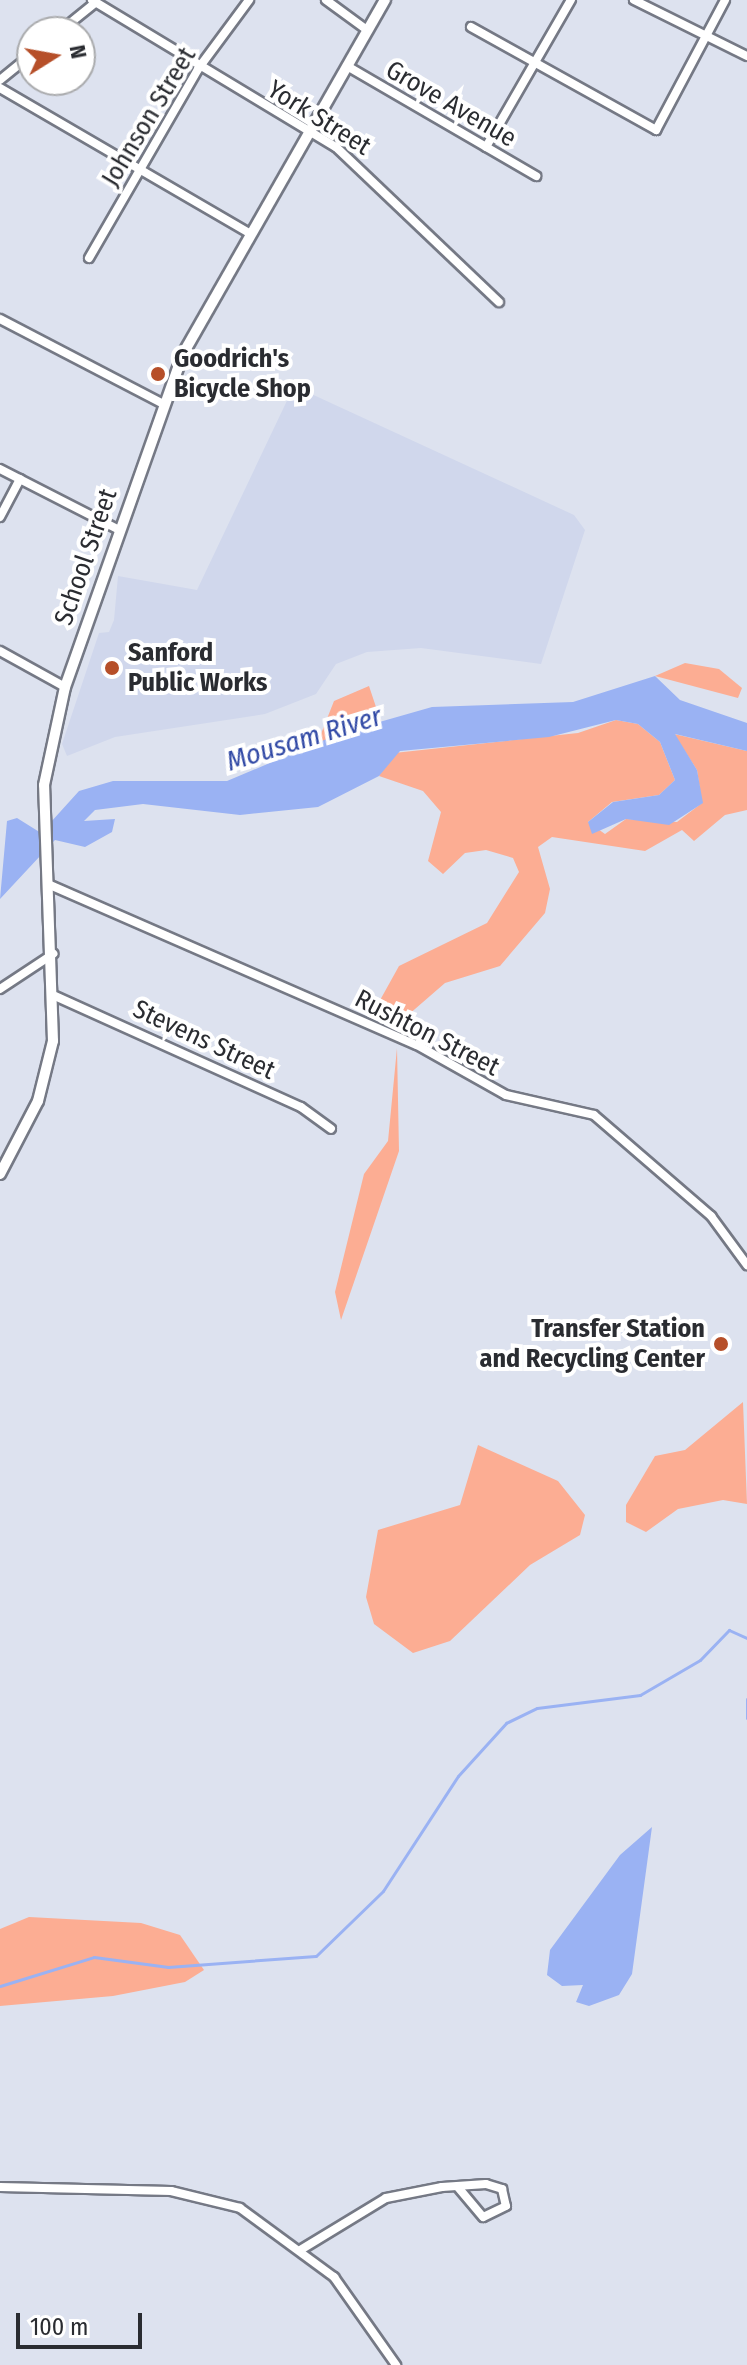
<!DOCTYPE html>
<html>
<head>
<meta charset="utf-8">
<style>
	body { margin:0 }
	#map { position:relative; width:747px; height:2365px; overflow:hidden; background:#dde2ef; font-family:"Fira Sans Condensed",sans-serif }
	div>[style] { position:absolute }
	.built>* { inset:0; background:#d0d7ec }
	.green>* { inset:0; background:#fcad93 }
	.water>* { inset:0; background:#9ab2f3 }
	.stream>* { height:3px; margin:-1.5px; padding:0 1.5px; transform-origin:1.5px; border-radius:1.5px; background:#9ab2f3 }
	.roads { filter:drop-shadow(2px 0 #757985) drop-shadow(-2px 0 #757985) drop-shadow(0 2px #757985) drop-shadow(0 -2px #757985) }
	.minor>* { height:8px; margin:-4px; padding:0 4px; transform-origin:4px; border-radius:4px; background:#fff }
	.tertiary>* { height:10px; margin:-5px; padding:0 5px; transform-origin:5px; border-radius:5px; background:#fff }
	.dots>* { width:22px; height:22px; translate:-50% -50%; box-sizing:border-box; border:4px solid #fff; border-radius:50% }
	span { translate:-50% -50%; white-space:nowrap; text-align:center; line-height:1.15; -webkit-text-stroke:8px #fff; paint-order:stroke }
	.street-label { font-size:26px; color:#2a2c31 }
	.poi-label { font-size:26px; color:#2a2c31; font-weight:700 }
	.left { translate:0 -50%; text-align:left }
	.right { translate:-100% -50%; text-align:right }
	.water-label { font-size:28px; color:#324aa6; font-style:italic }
	.north { position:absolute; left:16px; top:16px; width:80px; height:80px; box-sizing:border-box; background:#fff; border:2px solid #aaabad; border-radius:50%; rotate:79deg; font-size:22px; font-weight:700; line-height:32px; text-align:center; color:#2a2c31 }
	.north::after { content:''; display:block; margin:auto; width:28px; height:36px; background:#b64f29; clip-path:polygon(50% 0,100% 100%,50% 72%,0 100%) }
	.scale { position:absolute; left:16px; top:2313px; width:126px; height:36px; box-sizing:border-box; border:4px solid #2a2c31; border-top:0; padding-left:10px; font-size:24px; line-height:28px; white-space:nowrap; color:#2a2c31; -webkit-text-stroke:6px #fff; paint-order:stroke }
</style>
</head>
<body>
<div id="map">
	<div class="built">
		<div style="clip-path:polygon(294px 386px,574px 515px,585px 530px,541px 664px,421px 648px,367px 652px,336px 664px,316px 694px,265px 714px,115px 737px,67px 756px,62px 744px,99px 633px,109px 632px,114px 620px,118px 576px,197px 590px)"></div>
	</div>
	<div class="green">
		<div style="clip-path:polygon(685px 663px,719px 669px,742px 688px,738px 698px,655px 676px)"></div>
		<div style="clip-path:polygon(369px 686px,382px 725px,341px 733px,315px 749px,334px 701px)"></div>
		<div style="clip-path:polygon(616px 720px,638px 724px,660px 742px,675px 780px,659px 795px,612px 802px,588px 822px,605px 834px,626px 819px,677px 822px,702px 803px,697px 770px,674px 734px,747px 751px,747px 810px,725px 815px,694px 841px,682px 830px,645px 851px,552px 837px,538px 847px,550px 889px,545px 913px,500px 966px,445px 983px,400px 1022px,374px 1011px,399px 966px,487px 923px,519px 872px,513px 858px,486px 850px,465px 853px,443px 874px,428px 861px,441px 812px,423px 791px,379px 776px,394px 753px,578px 733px)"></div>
		<div style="clip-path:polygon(397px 1048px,399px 1151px,341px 1320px,335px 1292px,364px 1174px,388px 1141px)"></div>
		<div style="clip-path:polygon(743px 1402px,747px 1504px,723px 1500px,678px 1509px,646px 1532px,626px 1522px,626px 1505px,655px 1456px,685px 1450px)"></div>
		<div style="clip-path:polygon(478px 1445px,558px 1481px,585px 1515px,580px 1535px,530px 1565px,450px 1641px,413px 1653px,374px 1624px,366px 1597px,378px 1530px,460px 1505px)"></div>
		<div style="clip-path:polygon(29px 1917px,141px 1923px,180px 1935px,204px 1970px,185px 1982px,113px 1996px,0 2006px,0 1929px)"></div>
	</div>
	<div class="water">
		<div style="clip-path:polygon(655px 676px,680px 700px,747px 723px,747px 751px,675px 734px,697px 770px,703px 803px,669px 825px,626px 819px,592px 834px,588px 822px,613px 802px,659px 795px,675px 780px,660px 742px,638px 724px,616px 720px,549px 737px,400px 751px,379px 776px,318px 807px,240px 815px,143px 804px,95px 810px,84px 821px,115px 819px,112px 832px,85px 847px,55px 840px,0 899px,7px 821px,17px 818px,41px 833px,79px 791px,113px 781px,227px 781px,341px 733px,432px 707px,573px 702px)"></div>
		<div style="clip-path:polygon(652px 1827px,632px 1974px,619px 1995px,589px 2006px,576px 2002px,583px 1985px,562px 1986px,547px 1975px,550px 1950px,620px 1855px)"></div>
	</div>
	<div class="stream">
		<div style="left:747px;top:1699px;width:19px;rotate:90deg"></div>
		<div style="left:0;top:1986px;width:98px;rotate:-17.1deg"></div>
		<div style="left:94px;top:1957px;width:75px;rotate:7.7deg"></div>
		<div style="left:168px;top:1967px;width:148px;rotate:-4.3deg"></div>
		<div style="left:316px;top:1956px;width:93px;rotate:-44.1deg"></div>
		<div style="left:383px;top:1891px;width:137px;rotate:-56.9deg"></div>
		<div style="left:458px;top:1776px;width:72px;rotate:-47.8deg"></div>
		<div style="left:506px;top:1723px;width:34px;rotate:-26deg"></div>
		<div style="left:537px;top:1708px;width:104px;rotate:-7.2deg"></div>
		<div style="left:640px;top:1695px;width:69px;rotate:-30.3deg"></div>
		<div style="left:700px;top:1660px;width:42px;rotate:-46deg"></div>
		<div style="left:729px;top:1630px;width:20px;rotate:24deg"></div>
	</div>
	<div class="roads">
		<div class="minor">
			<div style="left:92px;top:0;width:285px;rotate:31.1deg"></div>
			<div style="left:336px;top:147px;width:225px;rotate:43.6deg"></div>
			<div style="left:326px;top:0;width:51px;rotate:36.2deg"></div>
			<div style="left:634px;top:0;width:126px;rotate:26.4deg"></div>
			<div style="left:471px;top:27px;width:212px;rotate:29.1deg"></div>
			<div style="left:656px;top:130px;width:147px;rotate:-62deg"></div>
			<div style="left:59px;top:32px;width:46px;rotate:-38.9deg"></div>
			<div style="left:347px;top:66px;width:219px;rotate:30.2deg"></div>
			<div style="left:0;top:80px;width:41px;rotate:-39.1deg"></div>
			<div style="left:0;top:88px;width:288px;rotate:30.2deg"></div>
			<div style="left:486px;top:147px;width:170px;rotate:-60deg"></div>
			<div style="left:89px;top:258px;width:218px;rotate:-60deg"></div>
			<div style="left:198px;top:69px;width:86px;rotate:-53.5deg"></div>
			<div style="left:0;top:319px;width:184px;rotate:27.5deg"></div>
			<div style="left:0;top:469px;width:134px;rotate:27.1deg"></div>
			<div style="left:0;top:517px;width:43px;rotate:-62.2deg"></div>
			<div style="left:0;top:651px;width:74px;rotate:29deg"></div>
			<div style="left:50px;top:885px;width:400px;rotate:23.6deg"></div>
			<div style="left:417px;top:1045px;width:102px;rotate:29.3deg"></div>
			<div style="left:506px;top:1095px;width:90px;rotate:12.8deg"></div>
			<div style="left:594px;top:1115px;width:155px;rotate:40.8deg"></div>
			<div style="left:711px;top:1216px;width:61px;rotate:53.7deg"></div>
			<div style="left:0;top:989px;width:64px;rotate:-33.4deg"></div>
			<div style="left:55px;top:996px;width:270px;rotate:24.3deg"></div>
			<div style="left:301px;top:1107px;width:37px;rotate:36deg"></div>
			<div style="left:0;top:2187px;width:171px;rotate:1.3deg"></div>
			<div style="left:171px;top:2191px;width:71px;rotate:13.8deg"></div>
			<div style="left:240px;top:2208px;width:117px;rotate:36.3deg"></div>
			<div style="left:334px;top:2277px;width:108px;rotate:54.8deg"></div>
			<div style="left:302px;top:2249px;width:98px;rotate:-31.3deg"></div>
			<div style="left:386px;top:2198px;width:57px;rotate:-11.1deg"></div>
			<div style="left:442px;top:2187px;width:44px;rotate:-3.9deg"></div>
			<div style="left:486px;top:2184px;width:17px;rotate:17deg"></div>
			<div style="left:502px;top:2189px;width:17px;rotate:77deg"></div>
			<div style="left:506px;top:2206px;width:25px;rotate:154deg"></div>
			<div style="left:483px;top:2217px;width:40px;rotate:-130deg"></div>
		</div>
		<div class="tertiary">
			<div style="left:0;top:1174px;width:82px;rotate:-62.5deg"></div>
			<div style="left:38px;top:1101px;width:62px;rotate:-76deg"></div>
			<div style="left:53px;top:1041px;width:256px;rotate:-92deg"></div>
			<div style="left:44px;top:785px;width:100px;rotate:-77.9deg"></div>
			<div style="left:65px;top:687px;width:353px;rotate:-70.5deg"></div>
			<div style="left:183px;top:354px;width:408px;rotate:-60.3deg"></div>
		</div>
	</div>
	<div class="dots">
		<div style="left:158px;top:374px;background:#b64f29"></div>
		<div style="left:112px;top:668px;background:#b64f29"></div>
		<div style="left:721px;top:1344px;background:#b64f29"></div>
	</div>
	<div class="street-label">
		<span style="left:451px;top:104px;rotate:30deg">Grove Avenue</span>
		<span style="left:149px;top:117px;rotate:-59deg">Johnson Street</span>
		<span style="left:319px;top:118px;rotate:32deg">York Street</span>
		<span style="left:86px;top:557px;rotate:-71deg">School Street</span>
		<span style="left:427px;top:1033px;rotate:27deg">Rushton Street</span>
		<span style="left:204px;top:1040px;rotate:25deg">Stevens Street</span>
	</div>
	<div class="poi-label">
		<span class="left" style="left:174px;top:374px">Goodrich's<br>Bicycle Shop</span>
		<span class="left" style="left:128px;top:668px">Sanford<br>Public Works</span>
		<span class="right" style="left:705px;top:1344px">Transfer Station<br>and Recycling Center</span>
	</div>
	<div class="water-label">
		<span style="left:304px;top:739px;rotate:-17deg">Mousam River</span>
	</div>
	<div class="north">N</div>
	<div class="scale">100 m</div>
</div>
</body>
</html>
